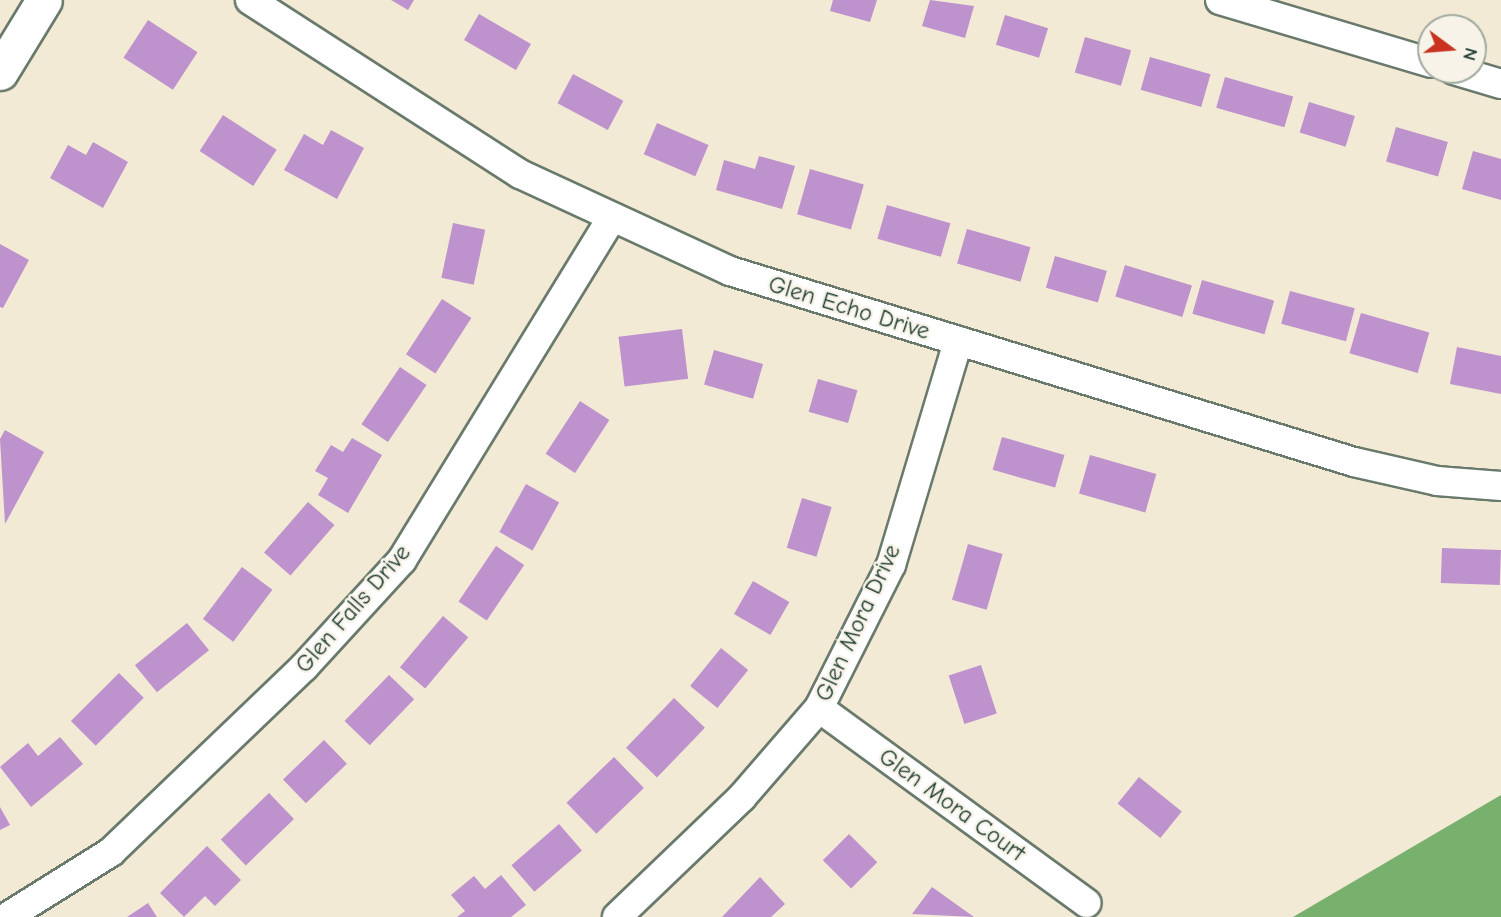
<!DOCTYPE html>
<html>
<head>
<meta charset="utf-8">
<style>
	body { margin:0 }
	#map { position:relative; width:1501px; height:917px; overflow:hidden; background:#f2ead4; font-family:"Comic Neue",sans-serif }
	div>[style] { position:absolute }
	.forest>* { inset:0; background:#78b06e }
	.building>* { inset:0; background:#be92cd; transform-origin:0 0 }
	.roads { filter:drop-shadow(2px 0 #697a6c) drop-shadow(-2px 0 #697a6c) drop-shadow(0 2px #697a6c) drop-shadow(0 -2px #697a6c) }
	.minor>* { height:28px; margin:-14px; padding:0 14px; transform-origin:14px; border-radius:14px; background:#fff }
	.tertiary>* { height:35px; margin:-17.5px; padding:0 17.5px; transform-origin:17.5px; border-radius:17.5px; background:#fff }
	span { translate:-50% -50%; white-space:nowrap; text-align:center; line-height:1.15; -webkit-text-stroke:5px #f7f3e8; paint-order:stroke }
	.street-label { font-size:24px; color:#1f3d34 }
	.north { position:absolute; left:1417px; top:14px; width:70px; height:70px; box-sizing:border-box; background:#f7f3e8; border:2px solid #a1aaa0; border-radius:50%; rotate:106deg; font-size:19px; font-weight:700; line-height:28px; text-align:center; color:#1f3d34 }
	.north::after { content:''; display:block; margin:auto; width:24px; height:32px; background:#c8321e; clip-path:polygon(50% 0,100% 100%,50% 72%,0 100%) }
</style>
</head>
<body>
<div id="map">
	<div class="forest">
		<div style="clip-path:polygon(1501px 795px,1501px 917px,1293px 917px)"></div>
	</div>
	<div class="building">
		<div style="clip-path:polygon(391px 0,414px 0,408px 10px)"></div>
		<div style="clip-path:polygon(833px 0,877px 0,870px 22px,830px 11px)"></div>
		<div style="clip-path:polygon(930px 0,974px 6px,965px 38px,922px 26px)"></div>
		<div style="left:479px;top:14px;width:60px;height:30px;rotate:30deg"></div>
		<div style="left:1005px;top:15px;width:45px;height:31px;rotate:17deg"></div>
		<div style="left:148px;top:20px;width:59px;height:45px;rotate:33deg"></div>
		<div style="left:1085px;top:37px;width:48px;height:37px;rotate:16deg"></div>
		<div style="left:1150px;top:57px;width:63px;height:34px;rotate:16deg"></div>
		<div style="left:573px;top:74px;width:57px;height:33px;rotate:28deg"></div>
		<div style="left:1225px;top:77px;width:71px;height:32px;rotate:16deg"></div>
		<div style="left:1309px;top:102px;width:48px;height:32px;rotate:17deg"></div>
		<div style="left:223px;top:115px;width:64px;height:43px;rotate:33deg"></div>
		<div style="left:657px;top:123px;width:56px;height:34px;rotate:23deg"></div>
		<div style="left:1396px;top:127px;width:54px;height:36px;rotate:16deg"></div>
		<div style="clip-path:polygon(331px 130px,364px 148px,337px 199px,284px 170px,304px 134px,323px 145px)"></div>
		<div style="clip-path:polygon(93px 142px,128px 162px,103px 208px,50px 178px,68px 145px,86px 155px)"></div>
		<div style="clip-path:polygon(1473px 151px,1501px 159px,1501px 200px,1462px 189px)"></div>
		<div style="clip-path:polygon(759px 156px,795px 166px,782px 209px,716px 190px,724px 160px,755px 169px)"></div>
		<div style="left:810px;top:169px;width:56px;height:47px;rotate:16deg"></div>
		<div style="left:887px;top:205px;width:66px;height:35px;rotate:16deg"></div>
		<div style="left:453px;top:223px;width:33px;height:56px;rotate:12deg"></div>
		<div style="left:967px;top:229px;width:66px;height:36px;rotate:16deg"></div>
		<div style="clip-path:polygon(0 244px,29px 260px,3px 308px,0 307px)"></div>
		<div style="left:1055px;top:256px;width:54px;height:33px;rotate:16deg"></div>
		<div style="left:1125px;top:265px;width:70px;height:33px;rotate:17deg"></div>
		<div style="left:1202px;top:280px;width:75px;height:35px;rotate:16deg"></div>
		<div style="left:1290px;top:291px;width:67px;height:34px;rotate:15deg"></div>
		<div style="left:442px;top:299px;width:35px;height:66px;rotate:33deg"></div>
		<div style="left:1361px;top:313px;width:71px;height:42px;rotate:16deg"></div>
		<div style="left:682px;top:329px;width:50px;height:64px;rotate:83deg"></div>
		<div style="clip-path:polygon(1457px 347px,1501px 356px,1501px 394px,1450px 384px)"></div>
		<div style="left:714px;top:350px;width:51px;height:36px;rotate:16deg"></div>
		<div style="left:400px;top:367px;width:32px;height:69px;rotate:34deg"></div>
		<div style="left:818px;top:379px;width:41px;height:34px;rotate:16deg"></div>
		<div style="left:580px;top:401px;width:35px;height:63px;rotate:33deg"></div>
		<div style="clip-path:polygon(5px 430px,44px 452px,5px 524px,0 439px)"></div>
		<div style="left:1002px;top:437px;width:65px;height:34px;rotate:16deg"></div>
		<div style="clip-path:polygon(352px 438px,382px 455px,348px 513px,318px 495px,328px 478px,315px 471px,331px 445px,343px 452px)"></div>
		<div style="left:1090px;top:455px;width:69px;height:40px;rotate:16deg"></div>
		<div style="left:526px;top:484px;width:38px;height:55px;rotate:29deg"></div>
		<div style="left:802px;top:498px;width:31px;height:52px;rotate:17deg"></div>
		<div style="left:308px;top:502px;width:35px;height:67px;rotate:41deg"></div>
		<div style="left:968px;top:544px;width:36px;height:58px;rotate:16deg"></div>
		<div style="left:496px;top:546px;width:34px;height:67px;rotate:34deg"></div>
		<div style="left:1442px;top:548px;width:59px;height:35px;rotate:2deg"></div>
		<div style="left:242px;top:567px;width:38px;height:65px;rotate:37deg"></div>
		<div style="left:753px;top:581px;width:42px;height:38px;rotate:30deg"></div>
		<div style="left:443px;top:616px;width:33px;height:67px;rotate:40deg"></div>
		<div style="left:187px;top:623px;width:35px;height:67px;rotate:51deg"></div>
		<div style="left:721px;top:648px;width:35px;height:49px;rotate:39deg"></div>
		<div style="left:981px;top:665px;width:51px;height:34px;rotate:72deg"></div>
		<div style="left:119px;top:673px;width:35px;height:68px;rotate:45deg"></div>
		<div style="left:389px;top:675px;width:35px;height:64px;rotate:44deg"></div>
		<div style="left:674px;top:698px;width:43px;height:69px;rotate:44deg"></div>
		<div style="clip-path:polygon(60px 737px,83px 764px,31px 807px,0 767px,28px 743px,38px 756px)"></div>
		<div style="left:324px;top:740px;width:33px;height:57px;rotate:46deg"></div>
		<div style="left:614px;top:757px;width:43px;height:66px;rotate:46deg"></div>
		<div style="left:1139px;top:777px;width:55px;height:34px;rotate:39deg"></div>
		<div style="left:269px;top:793px;width:36px;height:67px;rotate:46deg"></div>
		<div style="clip-path:polygon(0 807px,10px 825px,0 830px)"></div>
		<div style="left:559px;top:824px;width:35px;height:63px;rotate:49deg"></div>
		<div style="left:849px;top:834px;width:40px;height:37px;rotate:45deg"></div>
		<div style="clip-path:polygon(207px 846px,241px 880px,215px 906px,205px 896px,184px 917px,160px 893px)"></div>
		<div style="clip-path:polygon(501px 875px,526px 905px,511px 917px,457px 917px,465px 911px,451px 895px,474px 876px,485px 889px)"></div>
		<div style="clip-path:polygon(760px 877px,785px 904px,771px 917px,722px 917px)"></div>
		<div style="clip-path:polygon(932px 887px,974px 917px,912px 914px)"></div>
		<div style="clip-path:polygon(148px 903px,157px 917px,127px 917px)"></div>
	</div>
	<div class="roads">
		<div class="minor">
			<div style="left:250px;top:0;width:321px;rotate:32.8deg"></div>
			<div style="left:520px;top:174px;width:231px;rotate:24.8deg"></div>
			<div style="left:730px;top:271px;width:653px;rotate:17.02deg"></div>
			<div style="left:1354px;top:462px;width:85px;rotate:12.9deg"></div>
			<div style="left:1437px;top:481px;width:64px;rotate:4.5deg"></div>
			<div style="left:1220px;top:0;width:220px;rotate:16.6deg"></div>
			<div style="left:1454px;top:70px;width:49px;rotate:16.6deg"></div>
			<div style="left:819px;top:708px;width:331px;rotate:36.1deg"></div>
			<div style="left:7px;top:917px;width:123px;rotate:-32deg"></div>
			<div style="left:111px;top:852px;width:267px;rotate:-43.8deg"></div>
			<div style="left:304px;top:667px;width:145px;rotate:-47.5deg"></div>
			<div style="left:402px;top:560px;width:399px;rotate:-58.5deg"></div>
			<div style="left:617px;top:917px;width:173px;rotate:-43.8deg"></div>
			<div style="left:742px;top:797px;width:118px;rotate:-49.1deg"></div>
			<div style="left:819px;top:708px;width:160px;rotate:-63.3deg"></div>
			<div style="left:891px;top:565px;width:234px;rotate:-73.3deg"></div>
		</div>
		<div class="tertiary">
			<div style="left:0;top:72px;width:84px;rotate:-58.6deg"></div>
		</div>
	</div>
	<div class="street-label">
		<span style="left:849px;top:308px;rotate:17deg">Glen Echo Drive</span>
		<span style="left:353px;top:609px;rotate:-49deg">Glen Falls Drive</span>
		<span style="left:858px;top:623px;rotate:-65deg">Glen Mora Drive</span>
		<span style="left:952px;top:805px;rotate:36deg">Glen Mora Court</span>
	</div>
	<div class="north">N</div>
</div>
</body>
</html>
